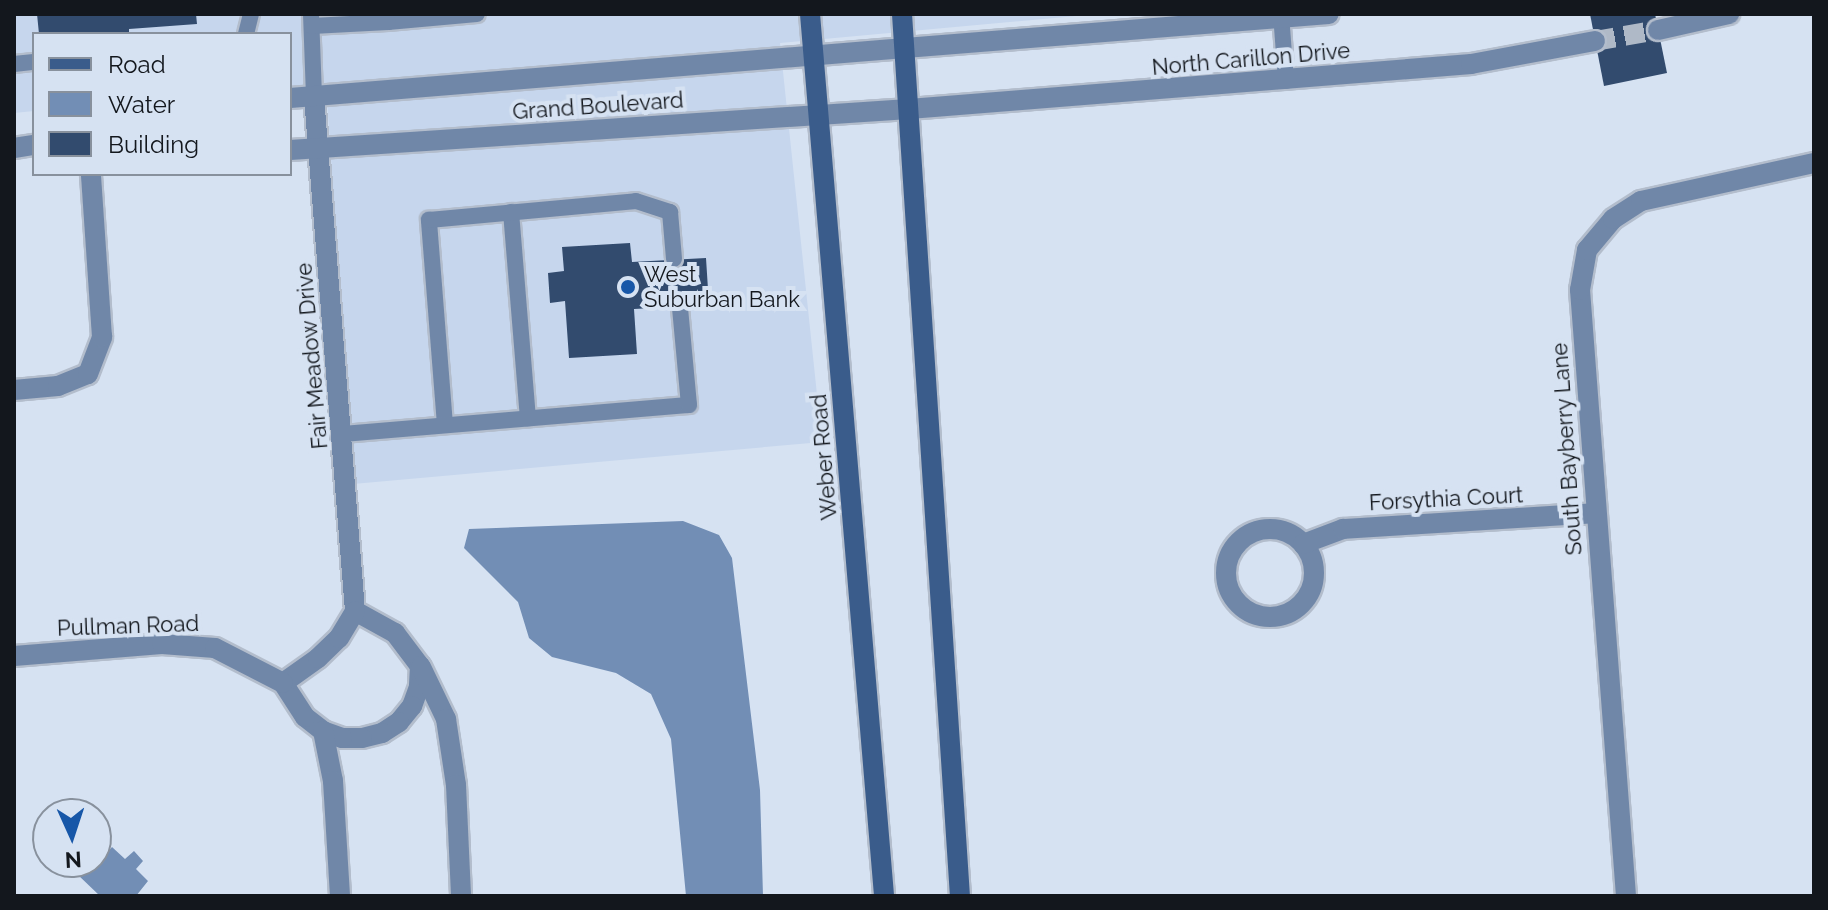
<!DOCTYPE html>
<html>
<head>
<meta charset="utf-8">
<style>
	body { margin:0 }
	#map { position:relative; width:1828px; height:910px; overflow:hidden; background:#d6e2f2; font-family:Raleway,sans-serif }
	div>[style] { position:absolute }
	.built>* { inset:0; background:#c6d6ed }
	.water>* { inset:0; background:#728eb5 }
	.building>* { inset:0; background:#324b6e }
	.minor-tunnel>* { height:20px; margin-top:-10px; transform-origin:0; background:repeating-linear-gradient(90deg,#afb9c7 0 20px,transparent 0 30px) }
	.roads { filter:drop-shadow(2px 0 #b3bdcc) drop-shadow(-2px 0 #b3bdcc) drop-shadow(0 2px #b3bdcc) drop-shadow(0 -2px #b3bdcc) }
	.service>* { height:16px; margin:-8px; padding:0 8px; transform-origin:8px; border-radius:8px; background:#7087a8 }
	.minor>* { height:20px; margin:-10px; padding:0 10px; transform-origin:10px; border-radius:10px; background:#7087a8 }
	.minor>.ring { margin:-10px; padding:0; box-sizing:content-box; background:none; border:20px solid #7087a8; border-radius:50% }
	.tertiary>* { height:20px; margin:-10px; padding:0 10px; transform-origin:10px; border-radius:10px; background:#7087a8 }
	.secondary>* { height:20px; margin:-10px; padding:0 10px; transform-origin:10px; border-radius:10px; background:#3a5c8b }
	.dots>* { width:22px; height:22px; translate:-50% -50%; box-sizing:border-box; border:4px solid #d6e2f2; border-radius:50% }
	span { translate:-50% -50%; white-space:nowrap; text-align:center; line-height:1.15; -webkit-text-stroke:8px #d6e2f2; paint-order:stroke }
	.street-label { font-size:22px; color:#13171d }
	.poi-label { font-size:22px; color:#13171d }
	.left { translate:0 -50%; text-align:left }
	.frame { position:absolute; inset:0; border:16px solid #13171d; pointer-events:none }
	.legend { position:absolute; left:32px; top:32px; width:260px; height:144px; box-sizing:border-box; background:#d6e2f2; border:2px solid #88919d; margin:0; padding:10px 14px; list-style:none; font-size:24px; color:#13171d }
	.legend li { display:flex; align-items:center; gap:16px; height:40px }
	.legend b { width:40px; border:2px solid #88919d }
	.north { position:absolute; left:32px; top:798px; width:80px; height:80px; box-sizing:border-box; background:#d6e2f2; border:2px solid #88919d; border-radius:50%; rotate:177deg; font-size:22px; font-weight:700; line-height:32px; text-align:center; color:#13171d }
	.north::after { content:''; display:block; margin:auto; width:28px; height:36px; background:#1757a8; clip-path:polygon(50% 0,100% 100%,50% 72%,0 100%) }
</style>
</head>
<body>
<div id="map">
	<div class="built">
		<div style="clip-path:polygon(14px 14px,1098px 14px,780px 43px,822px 442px,353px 484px,326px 85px,290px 88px,290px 34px,34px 34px,34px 111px,14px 113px)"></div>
	</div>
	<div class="water">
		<div style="clip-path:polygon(683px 521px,719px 535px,732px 558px,760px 790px,763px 896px,686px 896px,671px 739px,651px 694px,616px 673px,552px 657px,529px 638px,518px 602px,464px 548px,469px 529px)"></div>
		<div style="clip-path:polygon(112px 847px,125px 859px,134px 851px,143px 861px,136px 869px,148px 881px,136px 896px,100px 896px,77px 874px,89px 862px,96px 862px,96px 856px,101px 860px)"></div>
	</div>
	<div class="building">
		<div style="clip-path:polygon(37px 14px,196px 14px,197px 24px,129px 29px,129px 34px,39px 34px)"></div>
		<div style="clip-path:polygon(1590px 14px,1655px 14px,1667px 73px,1604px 86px)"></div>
		<div style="clip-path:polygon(630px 243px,632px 262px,706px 258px,709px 305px,634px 309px,637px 354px,569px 358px,565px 301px,550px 303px,548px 273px,564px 271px,562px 247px)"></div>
	</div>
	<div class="minor-tunnel">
		<div style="left:1595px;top:41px;width:64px;rotate:-9.9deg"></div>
	</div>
	<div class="roads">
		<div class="service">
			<div style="left:311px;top:14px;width:83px;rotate:87.9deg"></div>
			<div style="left:388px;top:14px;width:8px;rotate:90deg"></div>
			<div style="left:388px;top:22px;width:89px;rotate:-5.1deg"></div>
			<div style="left:1281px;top:14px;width:67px;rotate:85.7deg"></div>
			<div style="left:312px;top:26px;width:76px;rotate:-3deg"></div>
			<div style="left:246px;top:34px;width:21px;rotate:-76deg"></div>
			<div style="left:14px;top:64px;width:20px;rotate:-6deg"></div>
			<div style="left:511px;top:212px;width:207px;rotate:85.3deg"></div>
			<div style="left:445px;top:425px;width:206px;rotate:-94.5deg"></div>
			<div style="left:429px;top:220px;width:208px;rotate:-5.2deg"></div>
			<div style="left:636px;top:201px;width:36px;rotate:18deg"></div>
			<div style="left:670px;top:212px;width:47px;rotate:85.1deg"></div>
			<div style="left:342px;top:434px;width:348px;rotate:-4.8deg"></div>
			<div style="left:689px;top:405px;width:97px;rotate:-95.3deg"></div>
		</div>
		<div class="minor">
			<div style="left:1658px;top:30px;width:73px;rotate:-12.7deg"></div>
			<div style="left:905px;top:48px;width:425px;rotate:-4.6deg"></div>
			<div style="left:314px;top:97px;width:516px;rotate:85.44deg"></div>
			<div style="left:909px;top:109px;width:564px;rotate:-4.58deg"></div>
			<div style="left:1471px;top:64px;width:126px;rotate:-10.5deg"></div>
			<div style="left:14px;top:390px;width:44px;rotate:-5.2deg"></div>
			<div style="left:58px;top:386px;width:32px;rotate:-22deg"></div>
			<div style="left:88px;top:374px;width:40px;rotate:-69deg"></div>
			<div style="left:102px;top:337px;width:163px;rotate:-93.9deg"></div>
			<div class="ring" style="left:1226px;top:529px;width:68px;height:68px"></div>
			<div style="left:1303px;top:544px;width:43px;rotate:-20.6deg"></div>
			<div style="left:1343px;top:529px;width:253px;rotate:-3.6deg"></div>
			<div style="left:355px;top:611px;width:46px;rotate:28.8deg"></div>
			<div style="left:395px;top:633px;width:41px;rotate:52.9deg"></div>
			<div style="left:420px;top:666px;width:21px;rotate:93deg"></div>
			<div style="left:419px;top:687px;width:20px;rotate:110deg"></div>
			<div style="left:412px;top:706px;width:21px;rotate:129deg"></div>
			<div style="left:399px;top:722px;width:20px;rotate:147deg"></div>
			<div style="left:382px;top:733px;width:21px;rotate:166deg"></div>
			<div style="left:362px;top:738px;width:20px;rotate:180deg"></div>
			<div style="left:342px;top:738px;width:20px;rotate:-160deg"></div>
			<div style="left:323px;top:731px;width:23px;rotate:-142deg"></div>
			<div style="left:305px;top:717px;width:40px;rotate:-122.9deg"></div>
			<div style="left:283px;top:683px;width:43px;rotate:-35.5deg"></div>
			<div style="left:318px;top:658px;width:29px;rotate:-44deg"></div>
			<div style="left:339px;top:638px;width:31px;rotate:-59deg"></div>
			<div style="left:14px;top:656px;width:148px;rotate:-4.6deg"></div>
			<div style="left:162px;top:644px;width:53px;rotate:4.3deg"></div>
			<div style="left:215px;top:648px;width:76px;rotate:27.2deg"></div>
			<div style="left:421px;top:667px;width:58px;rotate:64.3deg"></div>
			<div style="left:446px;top:719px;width:67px;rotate:81.4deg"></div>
			<div style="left:456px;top:785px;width:111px;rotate:87.4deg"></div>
			<div style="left:323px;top:731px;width:51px;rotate:78.7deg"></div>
			<div style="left:333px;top:781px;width:115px;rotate:86.5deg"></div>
			<div style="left:1626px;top:896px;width:608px;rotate:-94.34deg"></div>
			<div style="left:1580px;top:290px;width:41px;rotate:-80.1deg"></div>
			<div style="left:1587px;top:250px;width:40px;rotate:-50deg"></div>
			<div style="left:1613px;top:219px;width:33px;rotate:-33deg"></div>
			<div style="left:1641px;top:201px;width:177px;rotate:-12.4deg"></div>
		</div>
		<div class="tertiary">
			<div style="left:290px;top:98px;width:617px;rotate:-4.65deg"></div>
			<div style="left:14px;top:148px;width:20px;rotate:-9deg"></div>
			<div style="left:290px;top:150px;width:620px;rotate:-3.79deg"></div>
		</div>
		<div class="secondary">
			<div style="left:810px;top:14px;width:885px;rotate:85.2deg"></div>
			<div style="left:902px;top:14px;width:884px;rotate:86.24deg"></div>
		</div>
	</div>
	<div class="dots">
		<div style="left:628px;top:287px;background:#1757a8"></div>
	</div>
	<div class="street-label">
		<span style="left:1251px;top:59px;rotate:-5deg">North Carillon Drive</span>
		<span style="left:598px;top:106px;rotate:-4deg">Grand Boulevard</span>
		<span style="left:312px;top:356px;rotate:-95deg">Fair Meadow Drive</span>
		<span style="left:1567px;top:449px;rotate:-94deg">South Bayberry Lane</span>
		<span style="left:824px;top:457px;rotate:-95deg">Weber Road</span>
		<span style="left:1446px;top:499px;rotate:-3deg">Forsythia Court</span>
		<span style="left:128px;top:626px;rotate:-2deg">Pullman Road</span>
	</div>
	<div class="poi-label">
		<span class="left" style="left:644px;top:287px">West<br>Suburban Bank</span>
	</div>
	<div class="frame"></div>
	<ul class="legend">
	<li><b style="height:10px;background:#3a5c8b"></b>Road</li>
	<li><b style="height:22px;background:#728eb5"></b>Water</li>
	<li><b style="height:22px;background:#324b6e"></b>Building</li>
	</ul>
	<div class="north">N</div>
</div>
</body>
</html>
